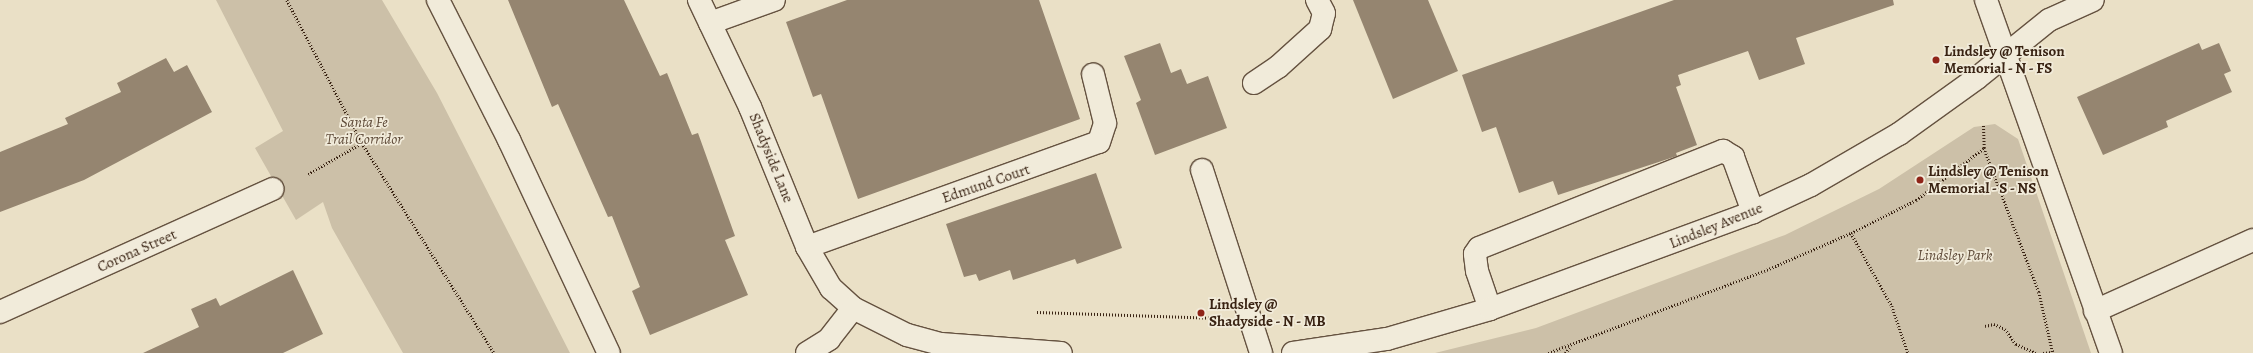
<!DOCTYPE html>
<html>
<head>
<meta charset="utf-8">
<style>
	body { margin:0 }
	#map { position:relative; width:2253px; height:353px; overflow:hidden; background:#eae0c6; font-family:Alegreya,serif }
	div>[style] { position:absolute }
	.green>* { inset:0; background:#ccc0a8 }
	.building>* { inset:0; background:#958570 }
	.path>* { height:2.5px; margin-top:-1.25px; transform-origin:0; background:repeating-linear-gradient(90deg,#392313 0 1px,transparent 0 3px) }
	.roads { filter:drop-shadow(1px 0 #655240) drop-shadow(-1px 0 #655240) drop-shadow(0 1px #655240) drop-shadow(0 -1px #655240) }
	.minor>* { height:22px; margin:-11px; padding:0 11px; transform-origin:11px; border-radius:11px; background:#f1ebda }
	.dots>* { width:11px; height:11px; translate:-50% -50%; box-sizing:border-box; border:2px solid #f1ebda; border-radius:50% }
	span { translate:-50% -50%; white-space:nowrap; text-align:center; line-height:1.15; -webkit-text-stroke:3.5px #f1ebda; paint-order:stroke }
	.poi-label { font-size:15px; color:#392313; font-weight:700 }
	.left { translate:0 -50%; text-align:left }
	.park-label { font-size:15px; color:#5e4a38; font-style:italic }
	.street-label { font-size:15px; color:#392313 }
</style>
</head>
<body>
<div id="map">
	<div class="green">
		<div style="clip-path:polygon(216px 0,382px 0,437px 93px,570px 353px,403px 353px,332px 228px,323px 202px,296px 220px,255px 148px,283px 131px)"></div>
		<div style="clip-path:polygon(1995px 124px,2018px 139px,2091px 353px,1435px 353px,1536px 328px,1785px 235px,1879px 189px,1974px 127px)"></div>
	</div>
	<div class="building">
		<div style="clip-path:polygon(508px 0,624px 0,660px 76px,667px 73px,692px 135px,698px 133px,735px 236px,725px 240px,748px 295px,650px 335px,632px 291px,640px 287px,612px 216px,608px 217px,558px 104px,552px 107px)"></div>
		<div style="clip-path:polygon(847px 0,1039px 0,1080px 119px,858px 199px,821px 94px,813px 97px,786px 22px)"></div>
		<div style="clip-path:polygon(1353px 0,1428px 0,1458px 71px,1393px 99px)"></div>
		<div style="clip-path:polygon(1674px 0,1893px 0,1894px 5px,1796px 38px,1805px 64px,1759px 80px,1748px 51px,1678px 75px,1681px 85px,1676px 87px,1697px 145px,1676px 153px,1677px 156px,1558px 195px,1553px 181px,1519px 193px,1496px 127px,1482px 132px,1462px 75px)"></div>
		<div style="clip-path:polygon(1160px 43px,1171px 73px,1181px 69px,1187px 84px,1208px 76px,1227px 128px,1155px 155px,1136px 103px,1141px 100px,1124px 56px)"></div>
		<div style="clip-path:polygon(2199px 43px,2202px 50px,2219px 43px,2231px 71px,2224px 74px,2232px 92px,2166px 121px,2168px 127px,2103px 155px,2077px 97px)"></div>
		<div style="clip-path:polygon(166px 58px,174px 72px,187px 65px,212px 112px,84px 180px,0 212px,0 152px,68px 124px,65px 118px,121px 92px,117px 83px)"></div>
		<div style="clip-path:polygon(1096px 173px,1122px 248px,1077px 264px,1075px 259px,1013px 280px,1010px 270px,979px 281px,976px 274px,964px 277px,946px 224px)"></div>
		<div style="clip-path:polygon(293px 270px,323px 334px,283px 353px,143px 353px,199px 327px,191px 309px,216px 298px,220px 306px)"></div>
	</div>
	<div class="path">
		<div style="left:287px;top:0;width:161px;rotate:62.3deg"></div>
		<div style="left:362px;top:143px;width:248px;rotate:57.8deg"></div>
		<div style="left:1984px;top:148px;width:154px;rotate:69.1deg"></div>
		<div style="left:2039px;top:292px;width:63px;rotate:77.1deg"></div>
		<div style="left:308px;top:174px;width:62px;rotate:-29.9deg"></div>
		<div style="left:1851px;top:233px;width:84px;rotate:60.7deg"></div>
		<div style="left:1892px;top:306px;width:50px;rotate:71.2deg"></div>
		<div style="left:1037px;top:312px;width:182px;rotate:1.9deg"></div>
		<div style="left:1985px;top:326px;width:9px;rotate:-13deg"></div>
		<div style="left:1994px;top:324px;width:12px;rotate:24deg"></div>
		<div style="left:2005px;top:329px;width:19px;rotate:54deg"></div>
		<div style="left:2016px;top:344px;width:22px;rotate:24deg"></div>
		<div style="left:1548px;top:353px;width:231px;rotate:-20.8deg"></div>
		<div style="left:1764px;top:271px;width:95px;rotate:-23.6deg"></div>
		<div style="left:1851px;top:233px;width:73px;rotate:-26.9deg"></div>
		<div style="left:1916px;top:200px;width:86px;rotate:-37.4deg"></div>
		<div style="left:1984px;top:148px;width:23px;rotate:-92deg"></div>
		<div style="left:1565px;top:353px;width:9px;rotate:-49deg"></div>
		<div style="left:2043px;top:353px;width:9px;rotate:-6deg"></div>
	</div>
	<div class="roads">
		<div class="minor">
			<div style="left:438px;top:0;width:157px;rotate:63.1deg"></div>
			<div style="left:509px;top:140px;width:235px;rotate:64.9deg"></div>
			<div style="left:699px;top:0;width:119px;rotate:64.5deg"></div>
			<div style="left:750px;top:107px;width:151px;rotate:67.8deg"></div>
			<div style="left:807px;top:247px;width:48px;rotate:59.7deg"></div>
			<div style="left:831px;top:288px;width:30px;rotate:42deg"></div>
			<div style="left:853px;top:308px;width:60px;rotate:26.6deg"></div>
			<div style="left:907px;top:335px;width:35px;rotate:15deg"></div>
			<div style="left:941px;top:344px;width:120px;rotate:4.3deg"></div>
			<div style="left:1986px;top:0;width:374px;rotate:70.5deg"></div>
			<div style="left:710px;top:23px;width:68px;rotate:-19.8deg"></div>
			<div style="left:1254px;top:83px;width:29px;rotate:-34deg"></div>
			<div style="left:1278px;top:67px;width:57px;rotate:-42.1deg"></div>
			<div style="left:1320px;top:29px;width:16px;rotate:-76deg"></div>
			<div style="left:1324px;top:13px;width:15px;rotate:-118deg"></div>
			<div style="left:1202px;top:170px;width:192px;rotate:72.1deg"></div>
			<div style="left:807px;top:247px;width:310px;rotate:-19.8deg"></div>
			<div style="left:1099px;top:142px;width:20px;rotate:-72deg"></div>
			<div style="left:1105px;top:123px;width:50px;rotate:-103.8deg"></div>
			<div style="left:1490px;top:309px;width:40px;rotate:-108.9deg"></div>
			<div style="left:1477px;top:271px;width:17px;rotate:-97deg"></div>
			<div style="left:1475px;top:254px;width:7px;rotate:-56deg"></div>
			<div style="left:1479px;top:248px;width:263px;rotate:-21.7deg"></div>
			<div style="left:1723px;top:151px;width:12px;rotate:31deg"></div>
			<div style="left:1733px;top:157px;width:59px;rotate:70deg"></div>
			<div style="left:2095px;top:311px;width:173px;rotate:-24.2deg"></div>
			<div style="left:0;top:312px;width:299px;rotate:-24.3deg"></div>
			<div style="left:807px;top:353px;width:26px;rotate:-32deg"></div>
			<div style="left:829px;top:339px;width:39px;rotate:-52deg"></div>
			<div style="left:1293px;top:353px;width:95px;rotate:-8.5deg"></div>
			<div style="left:1387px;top:339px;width:107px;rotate:-16.2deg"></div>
			<div style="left:1490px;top:309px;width:280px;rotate:-20.2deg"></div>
			<div style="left:1753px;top:212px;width:64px;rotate:-25deg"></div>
			<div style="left:1811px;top:185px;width:102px;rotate:-30.1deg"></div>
			<div style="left:1899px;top:134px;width:96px;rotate:-35.7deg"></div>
			<div style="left:1977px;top:78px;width:92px;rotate:-38.9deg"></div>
			<div style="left:2049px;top:20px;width:48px;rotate:-24.4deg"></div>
		</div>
	</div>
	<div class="dots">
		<div style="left:1936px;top:60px;background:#8f2418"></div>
		<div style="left:1920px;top:180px;background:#8f2418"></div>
		<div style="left:1201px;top:313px;background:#8f2418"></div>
	</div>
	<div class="poi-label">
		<span class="left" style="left:1944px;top:60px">Lindsley @ Tenison<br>Memorial - N - FS</span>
		<span class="left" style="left:1928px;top:180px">Lindsley @ Tenison<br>Memorial - S - NS</span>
		<span class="left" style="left:1209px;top:313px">Lindsley @<br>Shadyside - N - MB</span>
	</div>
	<div class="park-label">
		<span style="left:364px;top:131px">Santa Fe<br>Trail Corridor</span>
		<span style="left:1955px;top:256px">Lindsley Park</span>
	</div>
	<div class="street-label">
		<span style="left:771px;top:158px;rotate:68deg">Shadyside Lane</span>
		<span style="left:986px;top:184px;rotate:-19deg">Edmund Court</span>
		<span style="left:1716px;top:226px;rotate:-22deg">Lindsley Avenue</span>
		<span style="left:137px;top:251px;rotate:-24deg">Corona Street</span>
	</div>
</div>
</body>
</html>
